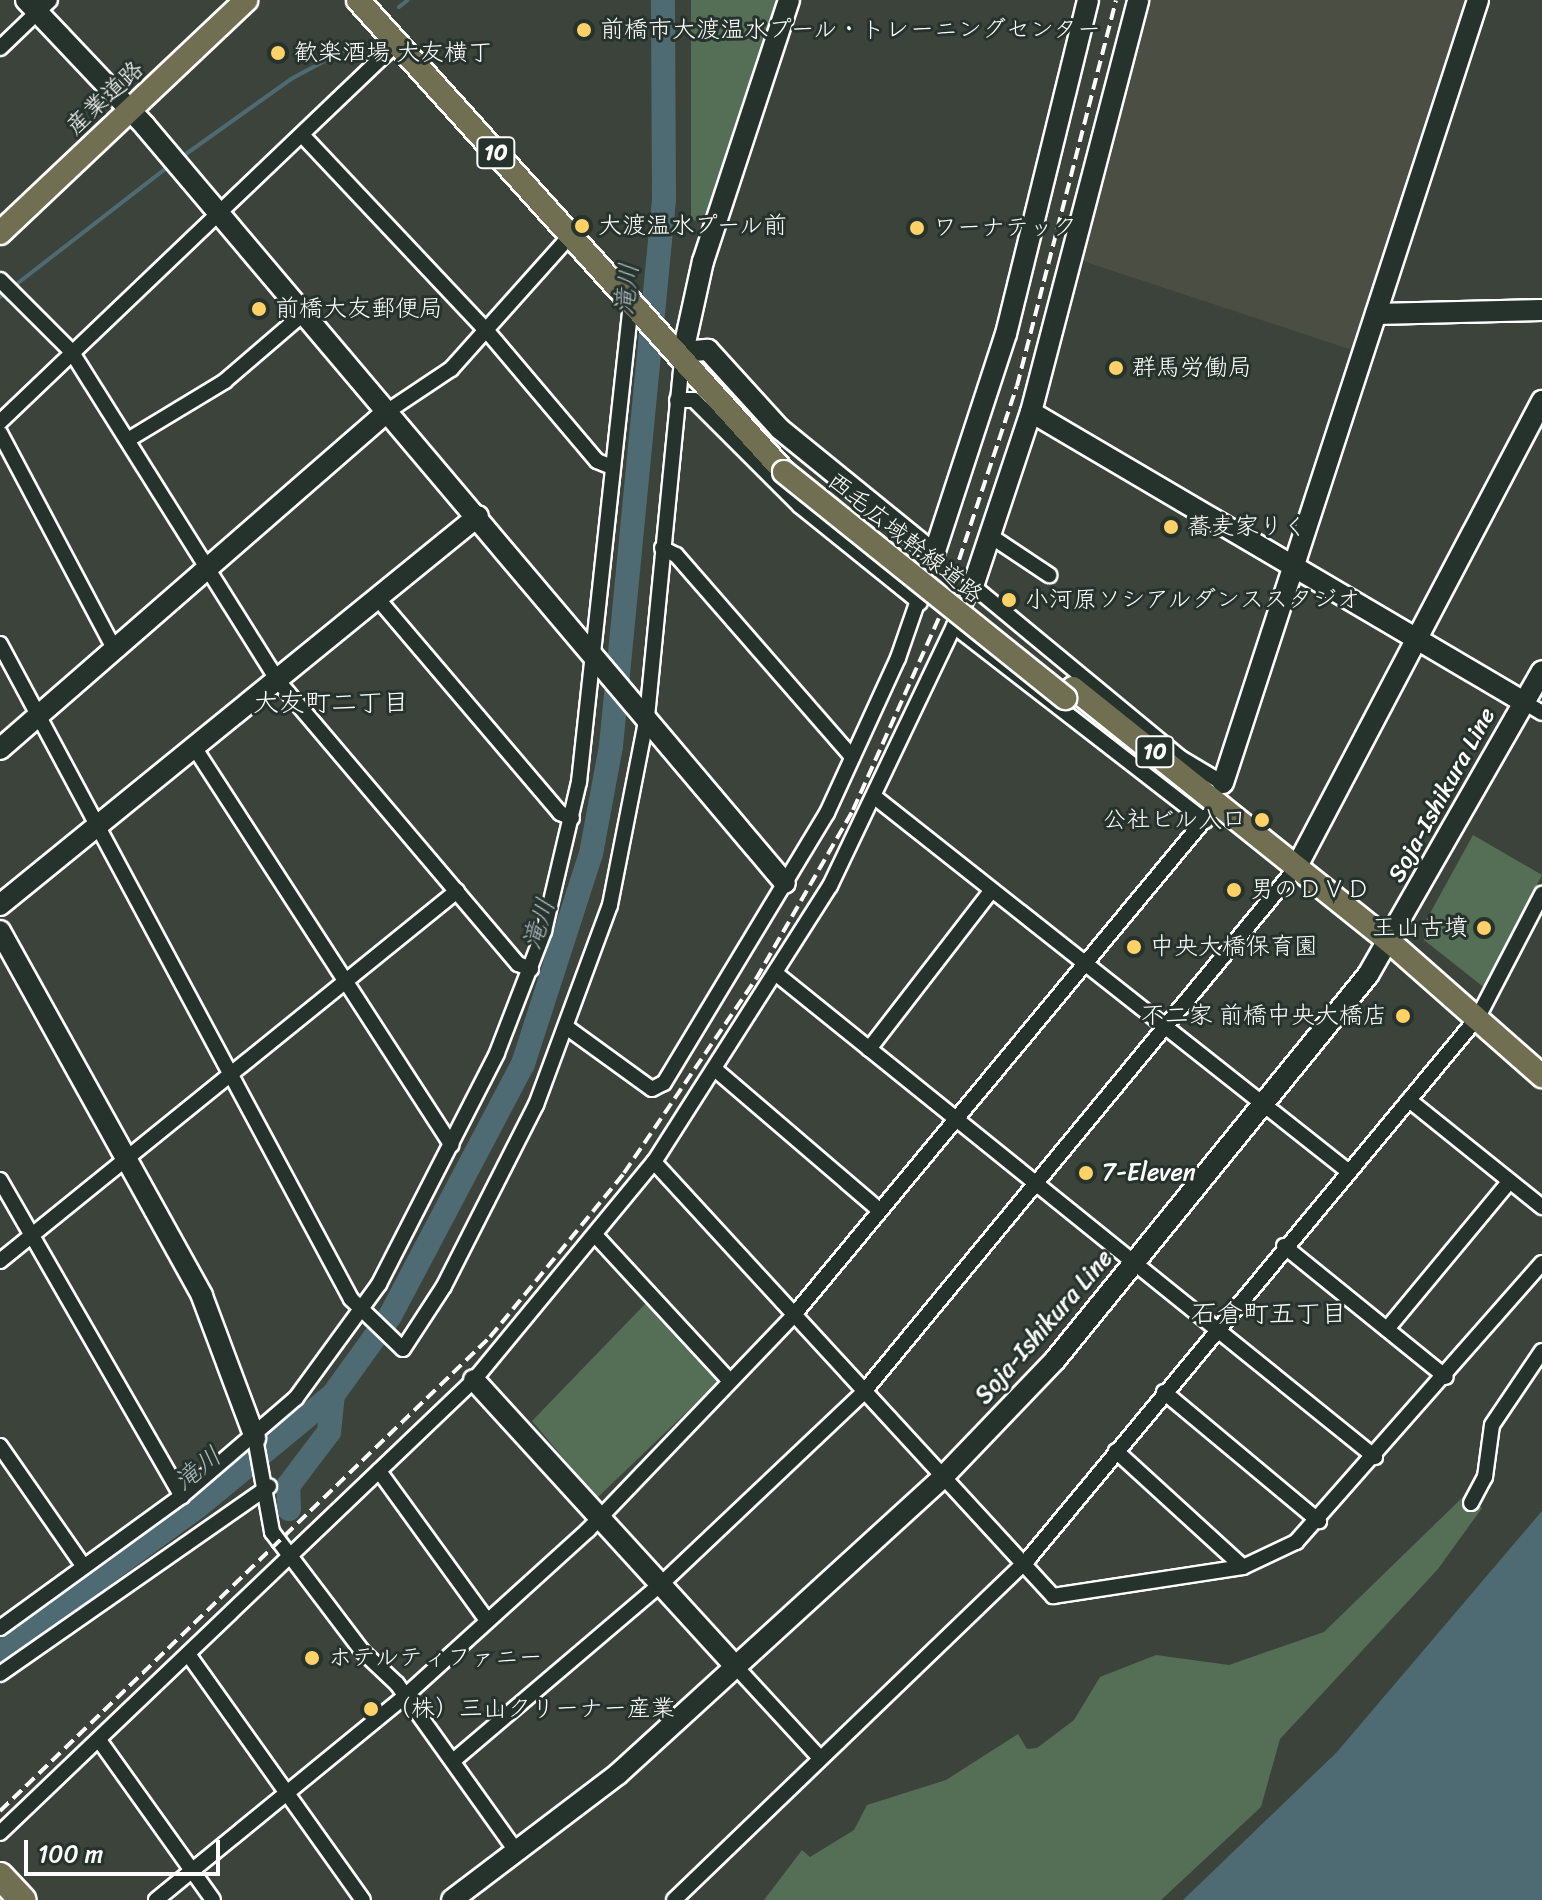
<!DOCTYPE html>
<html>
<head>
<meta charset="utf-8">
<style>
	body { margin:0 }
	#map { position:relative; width:1542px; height:1900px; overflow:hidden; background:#3c433a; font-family:Sriracha,"Klee One",sans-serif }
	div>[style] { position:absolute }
	.built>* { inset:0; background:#4b4e43 }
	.green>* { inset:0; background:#546f56 }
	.water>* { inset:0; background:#4e6b74 }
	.stream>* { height:4px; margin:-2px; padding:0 2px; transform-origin:2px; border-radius:2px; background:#4e6b74 }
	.river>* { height:24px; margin:-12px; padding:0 12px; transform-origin:12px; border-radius:12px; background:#4e6b74 }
	.roads { filter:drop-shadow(2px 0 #fff) drop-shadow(-2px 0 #fff) drop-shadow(0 2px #fff) drop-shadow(0 -2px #fff) }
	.street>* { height:14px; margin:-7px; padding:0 7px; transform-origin:7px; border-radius:7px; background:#26332d }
	.secondary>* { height:20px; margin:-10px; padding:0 10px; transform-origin:10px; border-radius:10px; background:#26332d }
	.primary>* { height:22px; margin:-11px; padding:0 11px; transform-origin:11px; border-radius:11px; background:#716f52 }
	.highway>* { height:26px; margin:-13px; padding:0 13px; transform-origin:13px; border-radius:13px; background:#716f52 }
	.rail>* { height:4px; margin-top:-2px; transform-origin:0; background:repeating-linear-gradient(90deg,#fff 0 12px,transparent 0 18px) }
	.bridges { filter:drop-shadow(2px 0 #fff) drop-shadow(-2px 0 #fff) drop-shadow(0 2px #fff) drop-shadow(0 -2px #fff) }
	.primary-bridge>* { height:22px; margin:-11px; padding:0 11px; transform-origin:11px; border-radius:11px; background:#716f52 }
	.dots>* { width:22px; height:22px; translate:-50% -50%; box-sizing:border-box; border:4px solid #26332d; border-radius:50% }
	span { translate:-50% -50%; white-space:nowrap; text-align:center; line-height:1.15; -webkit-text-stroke:6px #26332d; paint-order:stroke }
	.shield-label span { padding:2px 6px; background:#26332d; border:2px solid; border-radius:6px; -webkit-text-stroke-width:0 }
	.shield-label { font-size:22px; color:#fff; font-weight:700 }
	.poi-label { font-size:24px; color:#fff }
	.left { translate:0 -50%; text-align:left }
	.right { translate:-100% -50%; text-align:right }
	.street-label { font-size:24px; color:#fff }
	.water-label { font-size:26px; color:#afbcc0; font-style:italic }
	.neighbourhood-label { font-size:26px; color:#fff }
	.scale { position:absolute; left:24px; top:1840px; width:196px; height:36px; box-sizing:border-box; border:4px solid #fff; border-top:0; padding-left:10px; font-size:24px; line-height:28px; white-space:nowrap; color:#fff; -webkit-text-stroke:6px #26332d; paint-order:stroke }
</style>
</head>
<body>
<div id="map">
	<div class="built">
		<div style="clip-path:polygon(1149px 0,1465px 0,1352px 350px,1083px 261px)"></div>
	</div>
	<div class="green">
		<div style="clip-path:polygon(691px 0,778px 0,703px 224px,691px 219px)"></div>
		<div style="clip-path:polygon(1473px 835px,1542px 875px,1486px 989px,1424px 940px,1423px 926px)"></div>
		<div style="clip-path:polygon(646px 1303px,717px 1374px,717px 1383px,597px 1498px,532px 1421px)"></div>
		<div style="clip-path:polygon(1465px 1495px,1482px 1508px,1438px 1569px,1280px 1739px,1261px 1807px,1161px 1900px,764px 1900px,802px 1850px,810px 1857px,854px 1830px,867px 1805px,946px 1780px,1018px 1734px,1027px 1749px,1037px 1748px,1074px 1720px,1100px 1677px,1156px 1655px,1229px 1665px,1324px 1632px)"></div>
	</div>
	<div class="water">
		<div style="clip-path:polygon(1542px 1511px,1542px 1900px,1183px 1900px,1337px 1752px)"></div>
	</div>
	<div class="stream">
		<div style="left:399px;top:7px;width:11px;rotate:-38deg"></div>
		<div style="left:179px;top:159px;width:138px;rotate:-35.5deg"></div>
		<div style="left:291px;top:79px;width:76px;rotate:-28.2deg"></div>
		<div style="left:0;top:297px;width:214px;rotate:-37.8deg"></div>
	</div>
	<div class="river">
		<div style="left:289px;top:1509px;width:23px;rotate:-92deg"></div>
		<div style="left:288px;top:1486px;width:68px;rotate:-52.8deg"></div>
		<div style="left:329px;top:1432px;width:37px;rotate:-84deg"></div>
		<div style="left:0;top:1650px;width:243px;rotate:-36deg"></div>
		<div style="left:197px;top:1507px;width:176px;rotate:-39.5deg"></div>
		<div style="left:333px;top:1395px;width:97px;rotate:-54.2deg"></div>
		<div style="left:390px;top:1316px;width:285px;rotate:-62.2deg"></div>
		<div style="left:523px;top:1064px;width:221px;rotate:-72.1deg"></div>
		<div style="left:591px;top:854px;width:110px;rotate:-79.5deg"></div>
		<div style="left:611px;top:746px;width:549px;rotate:-84.46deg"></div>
		<div style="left:664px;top:200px;width:200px;rotate:-90.3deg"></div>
	</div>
	<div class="roads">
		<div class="street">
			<div style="left:0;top:48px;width:69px;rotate:-43.8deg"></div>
			<div style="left:302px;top:135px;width:270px;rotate:46.7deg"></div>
			<div style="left:487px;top:331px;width:170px;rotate:49.8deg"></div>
			<div style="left:597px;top:461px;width:16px;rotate:22deg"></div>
			<div style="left:0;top:280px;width:100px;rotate:45deg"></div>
			<div style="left:71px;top:351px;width:390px;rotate:57.9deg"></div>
			<div style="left:278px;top:681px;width:371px;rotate:49.7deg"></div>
			<div style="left:518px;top:964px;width:14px;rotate:21deg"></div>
			<div style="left:677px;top:400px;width:17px"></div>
			<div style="left:694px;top:400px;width:150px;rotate:45deg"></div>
			<div style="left:800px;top:506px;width:154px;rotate:38.9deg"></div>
			<div style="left:388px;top:411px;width:76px;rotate:-33.7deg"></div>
			<div style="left:451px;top:369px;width:180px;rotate:-48.2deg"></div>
			<div style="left:0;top:422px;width:549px;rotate:-43.67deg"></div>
			<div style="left:0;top:433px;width:243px;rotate:62.1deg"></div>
			<div style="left:131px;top:438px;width:110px;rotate:-31.2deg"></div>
			<div style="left:225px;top:381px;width:104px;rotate:-40.7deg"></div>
			<div style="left:992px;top:537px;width:69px;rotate:33.7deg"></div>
			<div style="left:662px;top:548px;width:16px;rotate:27deg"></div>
			<div style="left:676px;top:555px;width:268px;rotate:48.9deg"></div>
			<div style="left:378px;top:599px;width:281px;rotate:49.6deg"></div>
			<div style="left:560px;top:813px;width:13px;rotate:23deg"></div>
			<div style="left:954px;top:626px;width:318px;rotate:37.8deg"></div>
			<div style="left:0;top:644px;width:743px;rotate:61.81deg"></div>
			<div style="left:351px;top:1299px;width:72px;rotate:43.9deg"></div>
			<div style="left:403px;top:1349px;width:75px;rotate:-56.9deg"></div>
			<div style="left:444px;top:1286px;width:203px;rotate:-63.1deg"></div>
			<div style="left:536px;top:1105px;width:213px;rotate:-69.7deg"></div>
			<div style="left:610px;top:905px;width:192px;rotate:-78.9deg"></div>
			<div style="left:647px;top:717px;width:362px;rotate:-84.4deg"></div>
			<div style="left:1524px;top:702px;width:21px;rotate:31deg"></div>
			<div style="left:194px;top:747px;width:474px;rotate:57.1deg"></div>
			<div style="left:876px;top:798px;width:603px;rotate:38.33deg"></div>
			<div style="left:779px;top:976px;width:766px;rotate:38.91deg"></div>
			<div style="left:569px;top:1029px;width:102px;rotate:35.9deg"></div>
			<div style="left:652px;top:1089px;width:13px;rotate:-27deg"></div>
			<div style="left:664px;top:1083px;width:315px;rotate:-58.9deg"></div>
			<div style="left:827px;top:813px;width:170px;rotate:-65.4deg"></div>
			<div style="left:898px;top:658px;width:110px;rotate:-70.9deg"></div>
			<div style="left:869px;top:1049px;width:200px;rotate:-52.3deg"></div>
			<div style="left:717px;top:1071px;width:213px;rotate:40.6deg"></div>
			<div style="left:1409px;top:1100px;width:171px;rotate:38.8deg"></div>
			<div style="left:654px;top:1162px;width:590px;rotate:47.41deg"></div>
			<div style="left:1053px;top:1596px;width:192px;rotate:-8.7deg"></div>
			<div style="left:1243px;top:1567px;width:59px;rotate:-25.3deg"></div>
			<div style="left:1296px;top:1542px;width:372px;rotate:-48.6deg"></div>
			<div style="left:0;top:1180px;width:365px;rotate:60.1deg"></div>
			<div style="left:596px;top:1236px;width:197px;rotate:47.3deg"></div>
			<div style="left:1284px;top:1246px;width:208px;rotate:39deg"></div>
			<div style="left:0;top:1261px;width:588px;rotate:-38.99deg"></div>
			<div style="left:1387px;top:1329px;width:192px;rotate:-50.3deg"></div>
			<div style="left:1164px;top:1392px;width:202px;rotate:39.8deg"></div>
			<div style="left:255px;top:1438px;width:96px;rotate:79.7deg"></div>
			<div style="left:272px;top:1532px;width:149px;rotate:52.9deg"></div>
			<div style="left:362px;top:1651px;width:48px;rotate:43.3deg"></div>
			<div style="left:397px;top:1684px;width:206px;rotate:54.5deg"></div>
			<div style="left:0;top:1446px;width:147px;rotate:55.2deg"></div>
			<div style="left:1116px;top:1451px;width:172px;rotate:42.4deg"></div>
			<div style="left:379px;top:1471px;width:184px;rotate:54.1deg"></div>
			<div style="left:1471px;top:1503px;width:30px;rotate:-62deg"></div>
			<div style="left:1485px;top:1477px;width:52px;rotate:-82.3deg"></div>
			<div style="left:1492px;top:1425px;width:89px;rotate:-56deg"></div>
			<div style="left:0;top:1628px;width:225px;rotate:-36deg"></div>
			<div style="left:182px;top:1496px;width:150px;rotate:-40.7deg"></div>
			<div style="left:296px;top:1398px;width:141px;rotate:-53.9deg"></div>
			<div style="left:379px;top:1284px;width:259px;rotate:-62.9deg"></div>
			<div style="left:497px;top:1053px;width:131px;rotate:-68.9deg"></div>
			<div style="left:544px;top:931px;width:153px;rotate:-76.8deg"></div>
			<div style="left:579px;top:782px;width:484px;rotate:-83.8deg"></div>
			<div style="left:188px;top:1654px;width:302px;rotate:54.6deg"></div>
			<div style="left:736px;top:1667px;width:124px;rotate:47.3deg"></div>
			<div style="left:0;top:1674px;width:328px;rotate:-34.9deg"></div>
			<div style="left:99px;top:1740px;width:196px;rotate:54.5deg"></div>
			<div style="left:453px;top:1761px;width:272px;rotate:-40.4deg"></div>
			<div style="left:660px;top:1585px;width:278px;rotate:-43.4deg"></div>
			<div style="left:862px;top:1394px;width:682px;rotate:-50.47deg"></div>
			<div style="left:0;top:1833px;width:656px;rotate:-43.7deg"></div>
			<div style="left:474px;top:1380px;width:283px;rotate:-50.5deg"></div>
			<div style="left:654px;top:1162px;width:327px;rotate:-57.5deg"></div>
			<div style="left:830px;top:886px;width:332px;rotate:-64.5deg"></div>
			<div style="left:973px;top:586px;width:270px;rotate:39.6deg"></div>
			<div style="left:1181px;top:758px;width:49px;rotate:30.8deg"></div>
			<div style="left:156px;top:1900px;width:322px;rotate:-39.3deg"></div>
			<div style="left:405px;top:1696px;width:247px;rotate:-42.2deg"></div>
			<div style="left:588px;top:1530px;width:295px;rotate:-46.2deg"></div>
			<div style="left:792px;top:1317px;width:655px;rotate:-50.33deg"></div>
			<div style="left:674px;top:1900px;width:493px;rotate:-43.9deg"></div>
			<div style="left:1029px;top:1558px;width:703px;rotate:-50.31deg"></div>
			<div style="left:1478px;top:1017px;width:139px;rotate:-62.5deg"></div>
		</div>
		<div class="secondary">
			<div style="left:26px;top:0;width:173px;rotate:46.6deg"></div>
			<div style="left:145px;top:126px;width:991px;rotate:49.79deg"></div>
			<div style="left:789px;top:0;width:275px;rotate:108.2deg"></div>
			<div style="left:703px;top:261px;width:93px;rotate:102.4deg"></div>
			<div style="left:683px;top:352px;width:25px;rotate:-5deg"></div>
			<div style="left:708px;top:350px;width:107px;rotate:47.7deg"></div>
			<div style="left:780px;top:429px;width:198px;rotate:39.1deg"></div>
			<div style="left:934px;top:554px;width:231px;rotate:-71.9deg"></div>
			<div style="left:1006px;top:334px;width:344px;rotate:-76.2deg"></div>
			<div style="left:1376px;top:314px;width:166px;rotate:-1.4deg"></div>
			<div style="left:1031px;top:412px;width:572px;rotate:30.47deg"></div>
			<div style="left:973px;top:586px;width:183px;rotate:-71.6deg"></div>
			<div style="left:1031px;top:412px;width:426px;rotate:-75.4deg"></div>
			<div style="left:0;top:749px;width:515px;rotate:-41.06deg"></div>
			<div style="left:1223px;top:783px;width:823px;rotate:-71.96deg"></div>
			<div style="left:1296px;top:868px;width:528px;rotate:-62.22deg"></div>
			<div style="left:0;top:905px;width:616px;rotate:-39.14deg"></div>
			<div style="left:0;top:931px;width:417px;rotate:61deg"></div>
			<div style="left:202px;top:1296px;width:152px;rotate:69.5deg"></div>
			<div style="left:474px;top:1380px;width:389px;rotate:47.6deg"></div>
			<div style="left:452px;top:1900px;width:208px;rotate:-37.2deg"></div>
			<div style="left:618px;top:1774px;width:437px;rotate:-42.4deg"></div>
			<div style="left:941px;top:1479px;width:165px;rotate:-46.2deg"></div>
			<div style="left:1055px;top:1360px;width:496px;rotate:-50.9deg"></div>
			<div style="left:1368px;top:975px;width:350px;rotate:-60.2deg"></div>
		</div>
		<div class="primary">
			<div style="left:358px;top:0;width:636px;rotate:47.93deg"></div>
			<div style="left:0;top:233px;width:339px;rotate:-43.4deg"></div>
			<div style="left:1073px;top:688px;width:406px;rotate:38.7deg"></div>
			<div style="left:1390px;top:942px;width:203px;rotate:41.4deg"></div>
		</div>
		<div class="highway">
			<div style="left:0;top:1876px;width:33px;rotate:47deg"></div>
		</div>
	</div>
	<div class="rail">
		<div style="left:0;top:1811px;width:682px;rotate:-44.05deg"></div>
		<div style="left:490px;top:1337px;width:212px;rotate:-50.7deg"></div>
		<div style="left:624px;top:1173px;width:235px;rotate:-55.8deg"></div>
		<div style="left:756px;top:979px;width:195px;rotate:-60.1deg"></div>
		<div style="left:853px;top:810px;width:218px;rotate:-65.9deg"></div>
		<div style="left:942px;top:611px;width:237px;rotate:-71.6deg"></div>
		<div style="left:1017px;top:386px;width:398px;rotate:-75.6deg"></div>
	</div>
	<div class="bridges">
		<div class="primary-bridge">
			<div style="left:784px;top:472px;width:361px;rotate:38.8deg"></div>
		</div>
	</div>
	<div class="dots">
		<div style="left:584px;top:30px;background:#ffd166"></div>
		<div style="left:278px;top:53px;background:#ffd166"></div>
		<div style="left:582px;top:226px;background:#ffd166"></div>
		<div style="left:917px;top:228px;background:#ffd166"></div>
		<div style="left:259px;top:309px;background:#ffd166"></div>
		<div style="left:1116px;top:368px;background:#ffd166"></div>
		<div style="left:1171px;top:527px;background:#ffd166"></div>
		<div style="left:1009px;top:600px;background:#ffd166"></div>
		<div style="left:1262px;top:820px;background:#ffd166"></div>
		<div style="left:1234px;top:890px;background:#ffd166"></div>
		<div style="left:1484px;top:928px;background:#ffd166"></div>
		<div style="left:1134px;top:947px;background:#ffd166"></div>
		<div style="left:1403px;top:1016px;background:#ffd166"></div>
		<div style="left:1086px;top:1173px;background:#ffd166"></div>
		<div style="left:312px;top:1658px;background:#ffd166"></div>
		<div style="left:371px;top:1709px;background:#ffd166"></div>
	</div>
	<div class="shield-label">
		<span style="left:496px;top:153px">10</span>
		<span style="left:1155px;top:752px">10</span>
	</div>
	<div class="poi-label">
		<span class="left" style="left:600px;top:30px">前橋市大渡温水プール・トレーニングセンター</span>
		<span class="left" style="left:294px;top:53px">歓楽酒場 大友横丁</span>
		<span class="left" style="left:598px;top:226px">大渡温水プール前</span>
		<span class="left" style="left:933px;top:228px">ワーナテック</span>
		<span class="left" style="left:275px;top:309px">前橋大友郵便局</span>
		<span class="left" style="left:1132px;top:368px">群馬労働局</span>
		<span class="left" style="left:1187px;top:527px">蕎麦家りく</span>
		<span class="left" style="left:1025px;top:600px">小河原ソシアルダンススタジオ</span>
		<span class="right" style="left:1246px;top:820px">公社ビル入口</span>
		<span class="left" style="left:1250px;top:890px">男のＤＶＤ</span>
		<span class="right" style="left:1468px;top:928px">王山古墳</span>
		<span class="left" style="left:1150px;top:947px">中央大橋保育園</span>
		<span class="right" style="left:1387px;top:1016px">不二家 前橋中央大橋店</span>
		<span class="left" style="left:1102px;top:1173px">7-Eleven</span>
		<span class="left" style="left:328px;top:1658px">ホテルティファニー</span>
		<span class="left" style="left:387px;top:1709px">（株）三山クリーナー産業</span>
	</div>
	<div class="street-label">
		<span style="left:105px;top:98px;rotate:-43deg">産業道路</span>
		<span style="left:905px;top:538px;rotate:39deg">西毛広域幹線道路</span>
		<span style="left:1442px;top:795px;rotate:-61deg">Soja-Ishikura Line</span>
		<span style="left:1044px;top:1327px;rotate:-49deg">Soja-Ishikura Line</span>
	</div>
	<div class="water-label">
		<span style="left:627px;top:289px;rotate:-84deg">滝川</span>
		<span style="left:539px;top:924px;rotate:-72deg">滝川</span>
		<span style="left:198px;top:1469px;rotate:-39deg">滝川</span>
	</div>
	<div class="neighbourhood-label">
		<span style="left:331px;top:703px">大友町二丁目</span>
		<span style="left:1269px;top:1314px">石倉町五丁目</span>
	</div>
	<div class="scale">100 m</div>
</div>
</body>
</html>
